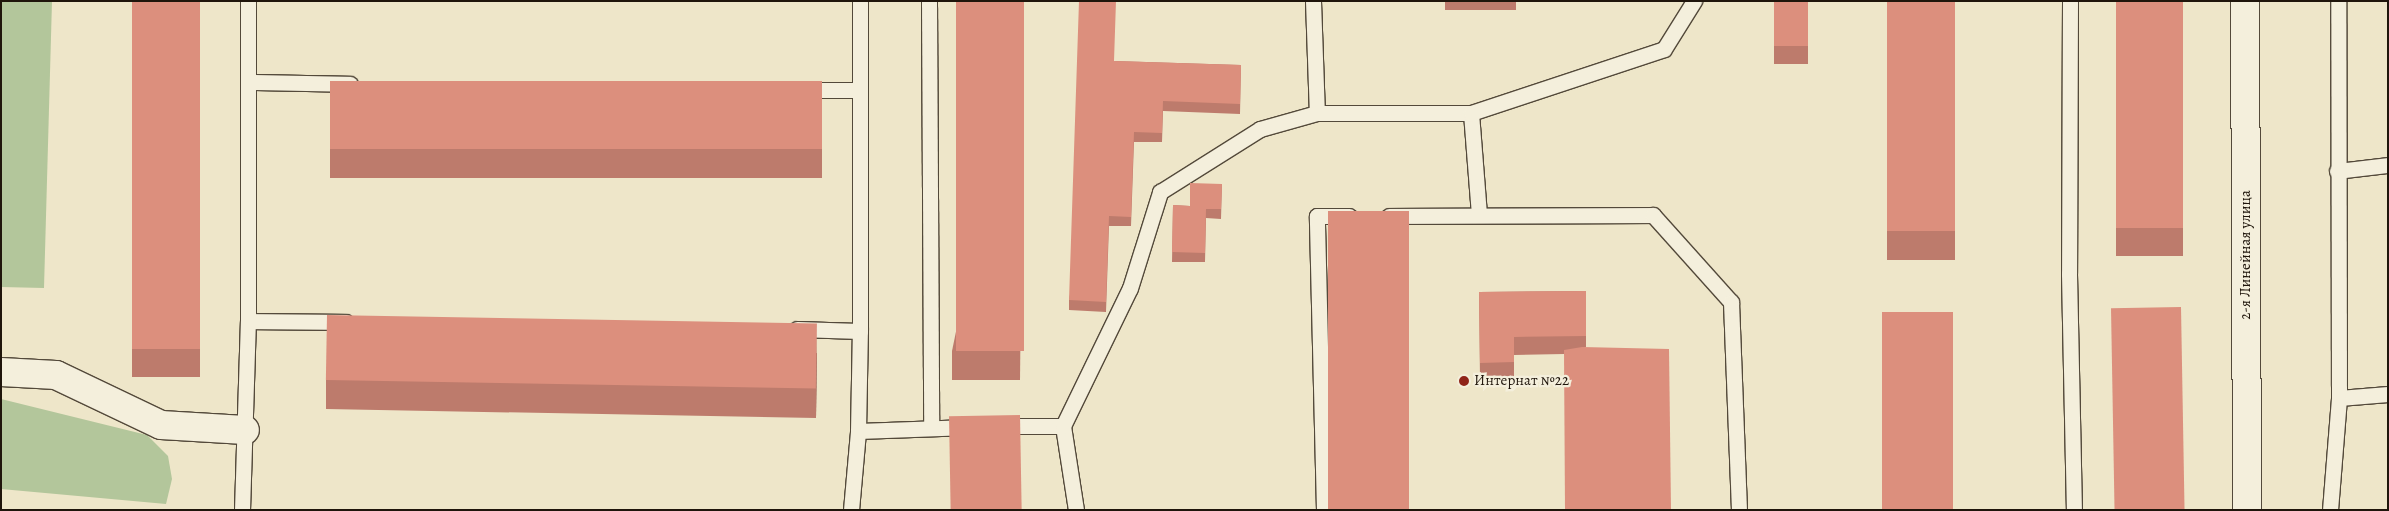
<!DOCTYPE html>
<html>
<head>
<meta charset="utf-8">
<style>
	body { margin:0 }
	#map { position:relative; width:2389px; height:511px; overflow:hidden; background:#eee6c9; font-family:Alegreya,serif }
	div>[style] { position:absolute }
	.green>* { inset:0; background:#b3c69b }
	.roads { filter:drop-shadow(1px 0 #53493a) drop-shadow(-1px 0 #53493a) drop-shadow(0 1px #53493a) drop-shadow(0 -1px #53493a) }
	.service>* { height:15px; margin:-7.5px; padding:0 7.5px; transform-origin:7.5px; border-radius:7.5px; background:#f4efdc }
	.minor>* { height:28px; margin:-14px; padding:0 14px; transform-origin:14px; border-radius:14px; background:#f4efdc }
	.wall>* { inset:0; background:#bd7b6c; transform-origin:0 0 }
	.shaded-wall>* { inset:0; background:#9a6458 }
	.building>* { inset:0; background:#dc8f7d; transform-origin:0 0 }
	.dots>* { width:14px; height:14px; translate:-50% -50%; box-sizing:border-box; border:2px solid #f4efdc; border-radius:50% }
	span { translate:-50% -50%; white-space:nowrap; text-align:center; line-height:1.15; -webkit-text-stroke:4.5px #f4efdc; paint-order:stroke }
	.street-label { font-size:15px; color:#1f150b }
	.poi-label { font-size:15px; color:#1f150b }
	.left { translate:0 -50%; text-align:left }
	.frame { position:absolute; inset:0; border:2px solid #1f150b; pointer-events:none }
</style>
</head>
<body>
<div id="map">
	<div class="green">
		<div style="clip-path:polygon(1px 1px,52px 1px,44px 288px,1px 287px)"></div>
		<div style="clip-path:polygon(1px 399px,147px 435px,168px 456px,172px 479px,166px 504px,1px 489px)"></div>
	</div>
	<div class="roads">
		<div class="service">
			<div style="left:929px;top:1px;width:426px;rotate:89.7deg"></div>
			<div style="left:1313px;top:1px;width:112px;rotate:88deg"></div>
			<div style="left:2070px;top:1px;width:273px;rotate:90.2deg"></div>
			<div style="left:2069px;top:274px;width:236px;rotate:88.8deg"></div>
			<div style="left:249px;top:82px;width:101px;rotate:1.1deg"></div>
			<div style="left:803px;top:90px;width:57px"></div>
			<div style="left:1471px;top:113px;width:102px;rotate:85.5deg"></div>
			<div style="left:2337px;top:171px;width:51px;rotate:-6.7deg"></div>
			<div style="left:1389px;top:216px;width:264px;rotate:-0.2deg"></div>
			<div style="left:1653px;top:215px;width:117px;rotate:48.1deg"></div>
			<div style="left:1731px;top:302px;width:208px;rotate:87.8deg"></div>
			<div style="left:248px;top:321px;width:98px;rotate:0.6deg"></div>
			<div style="left:797px;top:329px;width:63px;rotate:1.8deg"></div>
			<div style="left:2339px;top:398px;width:49px;rotate:-4.7deg"></div>
			<div style="left:999px;top:426px;width:64px"></div>
			<div style="left:858px;top:431px;width:111px;rotate:-2.1deg"></div>
			<div style="left:242px;top:510px;width:189px;rotate:-88.2deg"></div>
			<div style="left:248px;top:321px;width:320px;rotate:-90deg"></div>
			<div style="left:851px;top:510px;width:79px;rotate:-84.9deg"></div>
			<div style="left:858px;top:431px;width:100px;rotate:-88.9deg"></div>
			<div style="left:860px;top:331px;width:330px;rotate:-90deg"></div>
			<div style="left:1076px;top:510px;width:85px;rotate:-98.8deg"></div>
			<div style="left:1063px;top:426px;width:153px;rotate:-64.1deg"></div>
			<div style="left:1130px;top:288px;width:101px;rotate:-72.6deg"></div>
			<div style="left:1160px;top:192px;width:118px;rotate:-32.2deg"></div>
			<div style="left:1260px;top:129px;width:59px;rotate:-15.7deg"></div>
			<div style="left:1317px;top:113px;width:154px"></div>
			<div style="left:1471px;top:113px;width:203px;rotate:-18.3deg"></div>
			<div style="left:1664px;top:49px;width:57px;rotate:-58deg"></div>
			<div style="left:1324px;top:510px;width:294px;rotate:-91.4deg"></div>
			<div style="left:1317px;top:216px;width:32px"></div>
			<div style="left:2330px;top:510px;width:112px;rotate:-85.4deg"></div>
			<div style="left:2339px;top:398px;width:397px;rotate:-90.1deg"></div>
		</div>
		<div class="minor">
			<div style="left:2245px;top:1px;width:509px;rotate:89.77deg"></div>
			<div style="left:1px;top:372px;width:55px;rotate:3.1deg"></div>
			<div style="left:56px;top:375px;width:116px;rotate:25.5deg"></div>
			<div style="left:161px;top:425px;width:84px;rotate:3.4deg"></div>
		</div>
	</div>
	<div class="wall">
		<div style="left:132px;top:1px;width:68px;height:376px"></div>
		<div style="clip-path:polygon(1024px 1px,1020px 380px,952px 380px,952px 351px)"></div>
		<div style="left:1445px;top:1px;width:71px;height:9px"></div>
		<div style="left:1774px;top:1px;width:34px;height:63px"></div>
		<div style="left:1887px;top:1px;width:68px;height:259px"></div>
		<div style="left:2116px;top:1px;width:67px;height:255px"></div>
		<div style="clip-path:polygon(1115px 61px,1241px 65px,1240px 114px,1163px 111px,1162px 142px,1134px 142px,1131px 226px,1109px 226px,1106px 312px,1069px 310px,1069px 300px)"></div>
		<div style="left:330px;top:81px;width:492px;height:97px"></div>
		<div style="clip-path:polygon(1222px 184px,1221px 219px,1206px 218px,1205px 262px,1172px 262px,1173px 205px,1190px 206px)"></div>
		<div style="clip-path:polygon(1586px 291px,1586px 347px,1564px 354px,1514px 355px,1514px 380px,1480px 380px,1479px 292px)"></div>
		<div style="clip-path:polygon(817px 353px,816px 418px,326px 409px,326px 380px)"></div>
	</div>
	<div class="shaded-wall">
		<div style="clip-path:polygon(817px 324px,817px 353px,816px 418px,816px 389px)"></div>
	</div>
	<div class="building">
		<div style="left:132px;top:1px;width:68px;height:348px"></div>
		<div style="left:956px;top:1px;width:68px;height:350px"></div>
		<div style="clip-path:polygon(1079px 1px,1116px 1px,1114px 61px,1241px 65px,1240px 104px,1163px 101px,1162px 133px,1134px 132px,1131px 217px,1109px 216px,1106px 302px,1069px 300px)"></div>
		<div style="left:1774px;top:1px;width:34px;height:45px"></div>
		<div style="left:1887px;top:1px;width:68px;height:230px"></div>
		<div style="left:2116px;top:1px;width:67px;height:227px"></div>
		<div style="left:330px;top:81px;width:492px;height:68px"></div>
		<div style="clip-path:polygon(1190px 183px,1222px 184px,1221px 209px,1206px 209px,1205px 253px,1172px 252px,1173px 205px,1190px 206px)"></div>
		<div style="left:1328px;top:211px;width:81px;height:299px"></div>
		<div style="clip-path:polygon(1586px 291px,1586px 336px,1514px 337px,1514px 362px,1480px 363px,1479px 292px)"></div>
		<div style="left:2181px;top:307px;width:203px;height:70px;rotate:89deg"></div>
		<div style="left:1882px;top:312px;width:71px;height:198px"></div>
		<div style="left:327px;top:315px;width:490px;height:65px;rotate:1deg"></div>
		<div style="clip-path:polygon(1582px 347px,1669px 349px,1671px 510px,1565px 510px,1564px 350px)"></div>
		<div style="left:1020px;top:415px;width:95px;height:71px;rotate:89deg"></div>
	</div>
	<div class="dots">
		<div style="left:1464px;top:381px;background:#8f2418"></div>
	</div>
	<div class="street-label">
		<span style="left:2246px;top:255px;rotate:-90deg">2-я Линейная улица</span>
	</div>
	<div class="poi-label">
		<span class="left" style="left:1474px;top:381px">Интернат №22</span>
	</div>
	<div class="frame"></div>
</div>
</body>
</html>
